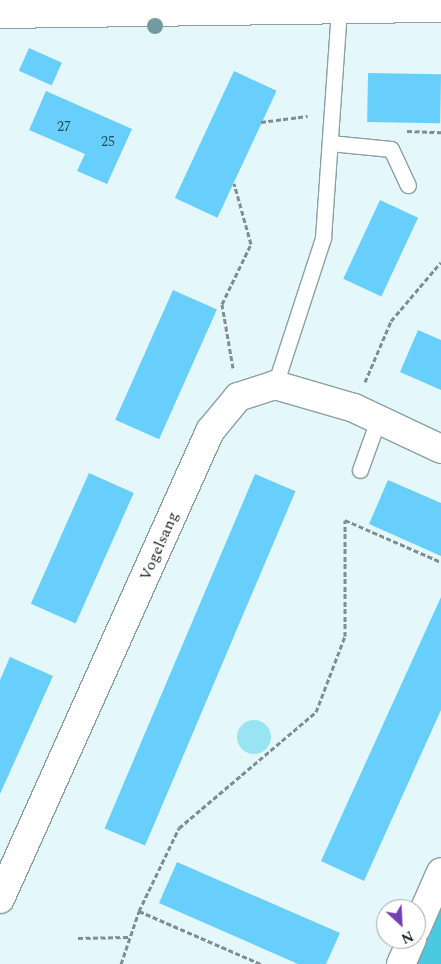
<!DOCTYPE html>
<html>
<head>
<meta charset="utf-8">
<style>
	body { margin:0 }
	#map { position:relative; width:441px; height:964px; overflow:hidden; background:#e4f8fc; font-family:Spectral,serif }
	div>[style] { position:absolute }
	.green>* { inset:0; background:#99e4f2 }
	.round { border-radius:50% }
	.forest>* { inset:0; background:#49cae0 }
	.building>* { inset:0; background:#68cefb; transform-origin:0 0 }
	.path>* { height:3px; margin-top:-1.5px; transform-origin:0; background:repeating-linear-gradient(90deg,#808e91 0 5px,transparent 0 7.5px) }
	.roads { filter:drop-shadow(1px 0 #8c9fa2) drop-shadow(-1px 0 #8c9fa2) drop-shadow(0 1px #8c9fa2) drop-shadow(0 -1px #8c9fa2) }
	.lane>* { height:15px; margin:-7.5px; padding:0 7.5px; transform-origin:7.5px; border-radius:7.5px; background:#fff }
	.street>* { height:28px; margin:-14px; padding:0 14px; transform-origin:14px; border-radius:14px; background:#fff }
	.secondary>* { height:28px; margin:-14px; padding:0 14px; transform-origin:14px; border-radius:14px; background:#fff }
	.trees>* { width:16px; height:16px; margin:-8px; border-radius:50%; background:#739aa1 }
	span { translate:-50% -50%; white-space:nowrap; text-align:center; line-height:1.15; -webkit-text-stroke:5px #fff; paint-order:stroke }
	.number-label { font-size:14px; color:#2a4a56 }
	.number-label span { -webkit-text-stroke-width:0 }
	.street-label { font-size:16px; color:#161e1f }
	.north { position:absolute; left:376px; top:899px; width:50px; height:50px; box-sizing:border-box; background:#fff; border:1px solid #a2a5a5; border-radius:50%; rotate:155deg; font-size:14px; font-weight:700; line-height:20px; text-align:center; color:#161e1f }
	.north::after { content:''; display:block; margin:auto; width:18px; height:22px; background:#763db4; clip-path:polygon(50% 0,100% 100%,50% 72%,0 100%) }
</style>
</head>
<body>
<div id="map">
	<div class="green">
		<div class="round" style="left:237px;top:720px;width:34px;height:34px"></div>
	</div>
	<div class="forest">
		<div style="clip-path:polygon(441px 880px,441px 964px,404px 964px)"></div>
	</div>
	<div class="building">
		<div style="left:29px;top:48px;width:36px;height:25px;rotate:24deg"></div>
		<div style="left:234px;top:71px;width:47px;height:140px;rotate:25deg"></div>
		<div style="left:368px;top:73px;width:73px;height:49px;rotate:1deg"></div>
		<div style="clip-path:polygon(46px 91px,132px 129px,107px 184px,77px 171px,85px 154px,29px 130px)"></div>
		<div style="left:380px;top:200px;width:42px;height:87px;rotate:25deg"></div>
		<div style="left:173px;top:290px;width:48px;height:142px;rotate:24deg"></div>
		<div style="clip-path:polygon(418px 330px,441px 340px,441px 390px,400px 372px)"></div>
		<div style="left:89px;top:473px;width:49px;height:143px;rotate:24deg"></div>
		<div style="left:255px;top:474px;width:44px;height:385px;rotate:23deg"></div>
		<div style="clip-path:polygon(388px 480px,441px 503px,441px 556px,369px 524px)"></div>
		<div style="clip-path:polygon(441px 597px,441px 710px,364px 881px,321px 861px)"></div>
		<div style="clip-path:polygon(10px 657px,53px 676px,0 794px,0 680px)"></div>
		<div style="clip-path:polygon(177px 862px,340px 933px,326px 964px,298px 964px,159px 903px)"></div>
	</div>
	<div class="path">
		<div style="left:261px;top:122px;width:47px;rotate:-7.3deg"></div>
		<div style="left:407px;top:131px;width:34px;rotate:2deg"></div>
		<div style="left:233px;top:368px;width:65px;rotate:-99.8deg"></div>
		<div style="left:222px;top:304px;width:67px;rotate:-64.2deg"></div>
		<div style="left:251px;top:244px;width:63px;rotate:-105.6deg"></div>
		<div style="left:365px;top:382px;width:66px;rotate:-66.9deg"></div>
		<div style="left:391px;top:321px;width:77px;rotate:-49.7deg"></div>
		<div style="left:139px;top:911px;width:133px;rotate:23.5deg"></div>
		<div style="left:78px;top:938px;width:50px;rotate:-1.1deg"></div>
		<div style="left:121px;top:964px;width:56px;rotate:-71.2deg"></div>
		<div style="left:139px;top:911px;width:92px;rotate:-64.3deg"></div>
		<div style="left:179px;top:828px;width:180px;rotate:-40.3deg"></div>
		<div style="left:316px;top:712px;width:81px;rotate:-69.1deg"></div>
		<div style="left:345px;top:636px;width:116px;rotate:-90deg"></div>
		<div style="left:345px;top:520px;width:105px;rotate:23.6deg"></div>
	</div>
	<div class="roads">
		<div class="lane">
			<div style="left:330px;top:143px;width:61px;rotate:5.6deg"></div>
			<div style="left:391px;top:149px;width:40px;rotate:65deg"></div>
			<div style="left:275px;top:385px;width:155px;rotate:-71.9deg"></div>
			<div style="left:323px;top:238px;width:231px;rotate:-86deg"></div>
			<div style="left:360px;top:470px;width:53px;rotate:-70.2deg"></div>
		</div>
		<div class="street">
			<div style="left:0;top:14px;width:441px;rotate:-0.8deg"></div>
			<div style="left:0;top:899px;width:513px;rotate:-65.83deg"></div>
			<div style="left:210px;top:431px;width:44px;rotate:-50.5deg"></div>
			<div style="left:238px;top:397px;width:39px;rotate:-18deg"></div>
			<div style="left:275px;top:385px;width:82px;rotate:16.2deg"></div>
			<div style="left:354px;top:408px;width:96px;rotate:25.2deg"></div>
		</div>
		<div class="secondary">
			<div style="left:416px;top:929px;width:62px;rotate:-66.3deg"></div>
			<div style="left:401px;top:964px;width:27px;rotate:-66deg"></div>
		</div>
	</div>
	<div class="trees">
		<div style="left:155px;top:26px"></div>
	</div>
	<div class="number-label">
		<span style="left:64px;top:127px">27</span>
		<span style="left:108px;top:142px">25</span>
	</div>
	<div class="street-label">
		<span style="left:159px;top:546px;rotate:-66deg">Vogelsang</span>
	</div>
	<div class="north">N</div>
</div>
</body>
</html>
